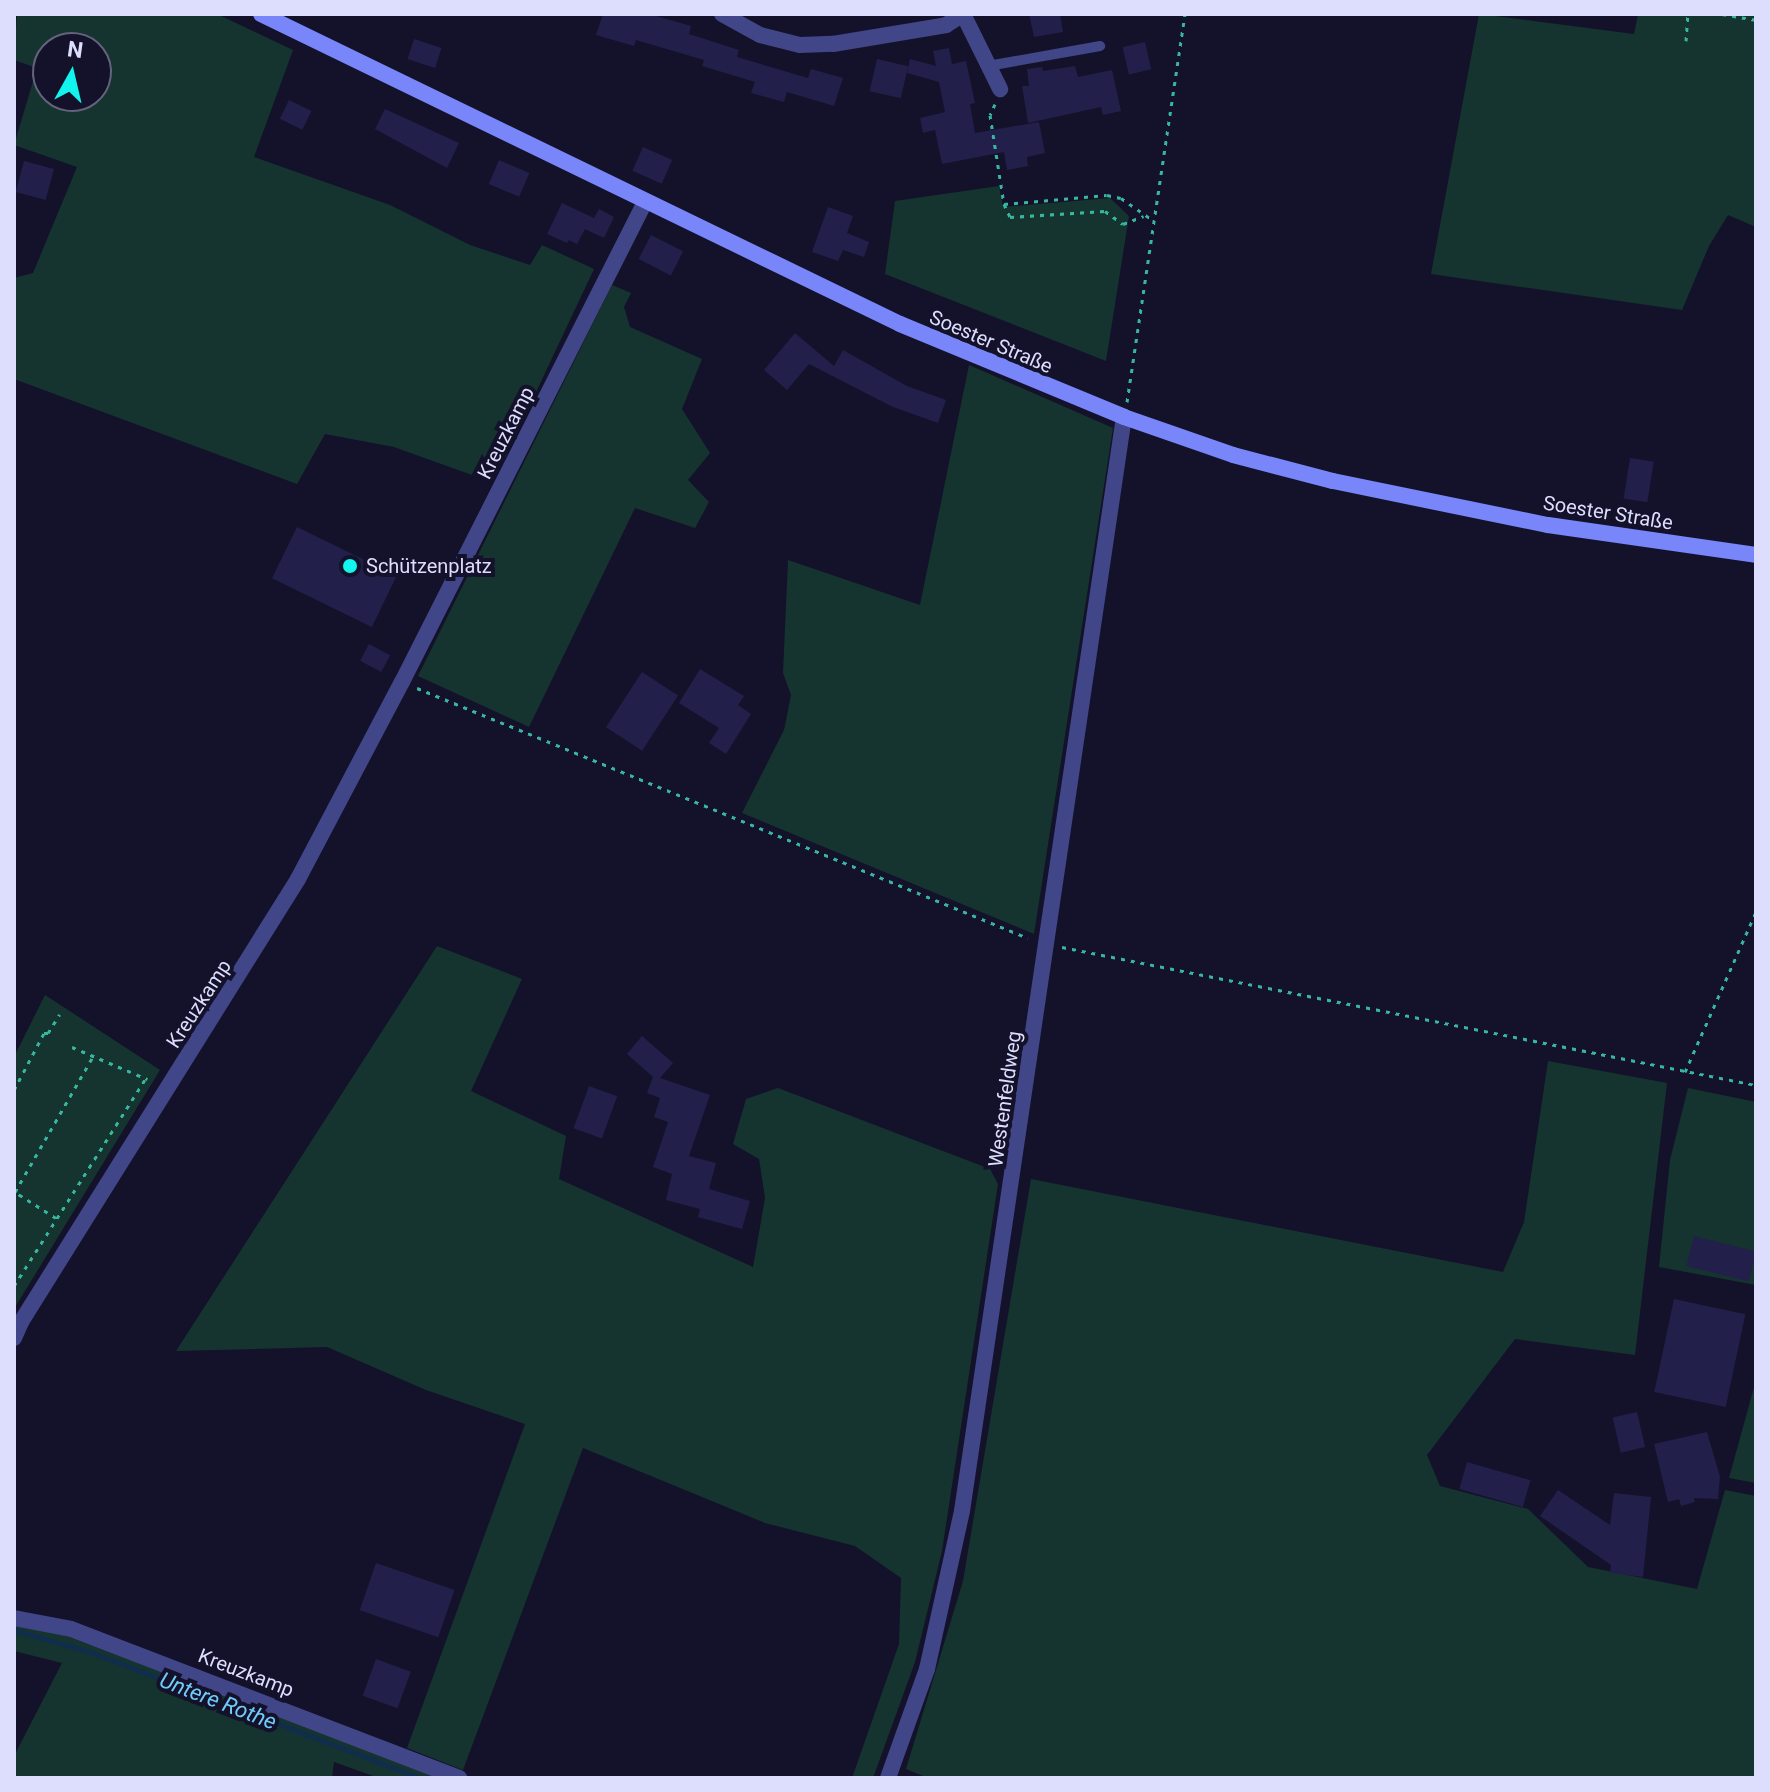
<!DOCTYPE html>
<html>
<head>
<meta charset="utf-8">
<style>
	body { margin:0 }
	#map { position:relative; width:1770px; height:1792px; overflow:hidden; background:#13122a; font-family:Roboto,sans-serif }
	div>[style] { position:absolute }
	.green>* { inset:0; background:#15342f }
	.stream>* { height:5px; margin:-2.5px; padding:0 2.5px; transform-origin:2.5px; border-radius:2.5px; background:#102d4b }
	.building>* { inset:0; background:#221f4a; transform-origin:0 0 }
	.path>* { height:3px; margin-top:-1.5px; transform-origin:0; background:repeating-linear-gradient(90deg,#37b79f 0 4px,transparent 0 10px) }
	.service>* { height:10px; margin:-5px; padding:0 5px; transform-origin:5px; border-radius:5px; background:#404687 }
	.minor>* { height:16px; margin:-8px; padding:0 8px; transform-origin:8px; border-radius:8px; background:#404687 }
	.secondary>* { height:16px; margin:-8px; padding:0 8px; transform-origin:8px; border-radius:8px; background:#7886f9 }
	.dots>* { width:22px; height:22px; translate:-50% -50%; box-sizing:border-box; border:4px solid #13122a; border-radius:50% }
	span { translate:-50% -50%; white-space:nowrap; text-align:center; line-height:1.15; -webkit-text-stroke:8px #13122a; paint-order:stroke }
	.street-label { font-size:20px; color:#ddddfd }
	.poi-label { font-size:20px; color:#ddddfd }
	.left { translate:0 -50%; text-align:left }
	.water-label { font-size:22px; color:#70cbf8; font-style:italic }
	.frame { position:absolute; inset:0; border:16px solid #ddddfd; pointer-events:none }
	.north { position:absolute; left:32px; top:32px; width:80px; height:80px; box-sizing:border-box; background:#13122a; border:2px solid #64637e; border-radius:50%; rotate:8deg; font-size:22px; font-weight:700; line-height:32px; text-align:center; color:#ddddfd }
	.north::after { content:''; display:block; margin:auto; width:28px; height:36px; background:#12f4ee; clip-path:polygon(50% 0,100% 100%,50% 72%,0 100%) }
</style>
</head>
<body>
<div id="map">
	<div class="green">
		<div style="clip-path:polygon(evenodd,17px 14px,217px 14px,293px 50px,254px 157px,390px 205px,470px 245px,530px 265px,542px 245px,594px 269px,503px 462px,495px 460px,486px 480px,394px 447px,325px 434px,297px 484px,14px 379px,14px 278px,33px 273px,77px 167px,14px 145px,37px 68px,14px 60px,17px 14px,48px 48px,96px 48px,96px 96px,48px 96px,48px 48px)"></div>
		<div style="clip-path:polygon(1479px 14px,1634px 34px,1638px 14px,1756px 14px,1756px 227px,1728px 215px,1709px 246px,1682px 310px,1431px 274px)"></div>
		<div style="clip-path:polygon(999px 186px,1003px 207px,1110px 198px,1129px 216px,1106px 361px,885px 274px,895px 201px)"></div>
		<div style="clip-path:polygon(612px 285px,631px 293px,624px 307px,630px 327px,702px 359px,682px 409px,710px 453px,688px 480px,709px 502px,695px 528px,635px 508px,529px 727px,418px 676px)"></div>
		<div style="clip-path:polygon(969px 365px,1113px 428px,1034px 934px,742px 813px,784px 730px,791px 695px,783px 673px,788px 560px,920px 605px)"></div>
		<div style="clip-path:polygon(437px 946px,522px 979px,471px 1091px,566px 1136px,559px 1179px,753px 1267px,765px 1198px,759px 1159px,733px 1144px,746px 1099px,778px 1088px,990px 1169px,998px 1184px,942px 1551px,915px 1662px,873px 1778px,852px 1778px,899px 1644px,901px 1578px,855px 1546px,765px 1523px,583px 1448px,463px 1770px,407px 1748px,525px 1424px,426px 1390px,327px 1347px,176px 1351px)"></div>
		<div style="clip-path:polygon(45px 995px,160px 1070px,14px 1309px,14px 1057px)"></div>
		<div style="clip-path:polygon(1548px 1061px,1667px 1083px,1635px 1355px,1515px 1339px,1427px 1455px,1440px 1486px,1528px 1509px,1588px 1567px,1697px 1589px,1725px 1490px,1756px 1496px,1756px 1778px,928px 1778px,906px 1769px,963px 1581px,1031px 1179px,1503px 1272px,1524px 1222px)"></div>
		<div style="clip-path:polygon(1688px 1088px,1756px 1102px,1756px 1285px,1659px 1267px,1670px 1160px)"></div>
		<div style="clip-path:polygon(1756px 1380px,1756px 1483px,1729px 1478px)"></div>
		<div style="clip-path:polygon(14px 1624px,42px 1627px,446px 1778px,379px 1778px,334px 1762px,332px 1778px,14px 1778px,14px 1756px,62px 1663px,14px 1651px)"></div>
	</div>
	<div class="stream">
		<div style="left:14px;top:1630px;width:82px;rotate:16.2deg"></div>
		<div style="left:93px;top:1653px;width:350px;rotate:20.9deg"></div>
	</div>
	<div class="building">
		<div style="clip-path:polygon(603px 14px,649px 14px,691px 26px,689px 34px,739px 50px,737px 57px,808px 78px,811px 69px,843px 78px,834px 106px,787px 92px,784px 102px,751px 93px,755px 82px,702px 66px,704px 60px,636px 40px,634px 46px,596px 35px)"></div>
		<div style="clip-path:polygon(1029px 14px,1060px 14px,1063px 32px,1034px 37px)"></div>
		<div style="left:414px;top:39px;width:29px;height:21px;rotate:18deg"></div>
		<div style="left:1145px;top:42px;width:28px;height:23px;rotate:77deg"></div>
		<div style="clip-path:polygon(949px 48px,952px 64px,966px 61px,975px 103px,970px 104px,975px 133px,1039px 122px,1045px 153px,1027px 157px,1028px 166px,1007px 170px,1004px 152px,942px 164px,935px 130px,923px 133px,920px 118px,945px 112px,939px 82px,907px 73px,910px 59px,936px 66px,933px 51px)"></div>
		<div style="left:877px;top:59px;width:32px;height:33px;rotate:13deg"></div>
		<div style="clip-path:polygon(1075px 66px,1078px 77px,1112px 70px,1121px 111px,1103px 115px,1101px 107px,1028px 123px,1022px 86px,1029px 86px,1027px 69px,1042px 67px,1043px 71px)"></div>
		<div style="left:289px;top:100px;width:25px;height:21px;rotate:26deg"></div>
		<div style="clip-path:polygon(385px 109px,459px 143px,447px 168px,375px 129px)"></div>
		<div style="left:643px;top:147px;width:32px;height:26px;rotate:24deg"></div>
		<div style="left:499px;top:160px;width:33px;height:26px;rotate:23deg"></div>
		<div style="left:24px;top:161px;width:31px;height:32px;rotate:15deg"></div>
		<div style="clip-path:polygon(562px 203px,594px 218px,599px 209px,614px 217px,604px 238px,585px 229px,577px 244px,569px 240px,567px 243px,547px 234px)"></div>
		<div style="clip-path:polygon(828px 207px,853px 216px,847px 233px,869px 242px,864px 257px,843px 250px,838px 261px,812px 252px)"></div>
		<div style="left:651px;top:235px;width:36px;height:27px;rotate:27deg"></div>
		<div style="clip-path:polygon(795px 333px,834px 366px,843px 350px,907px 386px,946px 400px,938px 423px,893px 407px,809px 364px,787px 390px,764px 370px)"></div>
		<div style="left:1630px;top:458px;width:24px;height:41px;rotate:9deg"></div>
		<div style="left:297px;top:527px;width:111px;height:57px;rotate:26deg"></div>
		<div style="left:369px;top:644px;width:24px;height:19px;rotate:28deg"></div>
		<div style="clip-path:polygon(700px 669px,744px 696px,738px 705px,751px 714px,726px 754px,709px 743px,719px 728px,679px 703px)"></div>
		<div style="left:642px;top:672px;width:43px;height:66px;rotate:33deg"></div>
		<div style="clip-path:polygon(642px 1036px,673px 1063px,660px 1078px,710px 1095px,689px 1156px,716px 1163px,709px 1189px,750px 1201px,742px 1229px,698px 1217px,700px 1209px,666px 1200px,672px 1174px,653px 1167px,668px 1122px,654px 1117px,660px 1098px,647px 1093px,653px 1077px,627px 1054px)"></div>
		<div style="left:589px;top:1086px;width:30px;height:45px;rotate:20deg"></div>
		<div style="left:1694px;top:1236px;width:64px;height:31px;rotate:14deg"></div>
		<div style="left:1674px;top:1299px;width:73px;height:95px;rotate:12deg"></div>
		<div style="left:1637px;top:1412px;width:36px;height:25px;rotate:77deg"></div>
		<div style="clip-path:polygon(1707px 1432px,1720px 1477px,1718px 1499px,1694px 1498px,1695px 1502px,1681px 1506px,1679px 1499px,1668px 1502px,1654px 1444px)"></div>
		<div style="left:1467px;top:1462px;width:66px;height:28px;rotate:16deg"></div>
		<div style="clip-path:polygon(1558px 1490px,1610px 1525px,1614px 1493px,1651px 1497px,1643px 1577px,1610px 1573px,1611px 1565px,1540px 1516px)"></div>
		<div style="left:376px;top:1563px;width:83px;height:50px;rotate:19deg"></div>
		<div style="left:376px;top:1659px;width:37px;height:39px;rotate:20deg"></div>
	</div>
	<div class="path">
		<div style="left:1722px;top:14px;width:35px;rotate:10deg"></div>
		<div style="left:1686px;top:41px;width:27px;rotate:-86deg"></div>
		<div style="left:995px;top:104px;width:12px;rotate:114deg"></div>
		<div style="left:990px;top:115px;width:90px;rotate:81.1deg"></div>
		<div style="left:1004px;top:204px;width:103px;rotate:-5deg"></div>
		<div style="left:1107px;top:195px;width:14px;rotate:12deg"></div>
		<div style="left:1121px;top:198px;width:40px;rotate:34.9deg"></div>
		<div style="left:1004px;top:204px;width:14px;rotate:65deg"></div>
		<div style="left:1010px;top:217px;width:95px;rotate:-3.6deg"></div>
		<div style="left:1105px;top:211px;width:22px;rotate:36deg"></div>
		<div style="left:1123px;top:224px;width:22px;rotate:-21deg"></div>
		<div style="left:1127px;top:402px;width:392px;rotate:-81.5deg"></div>
		<div style="left:417px;top:688px;width:660px;rotate:22.25deg"></div>
		<div style="left:1062px;top:947px;width:708px;rotate:11.25deg"></div>
		<div style="left:72px;top:1047px;width:82px;rotate:23.1deg"></div>
		<div style="left:1685px;top:1072px;width:175px;rotate:-66.1deg"></div>
		<div style="left:14px;top:1090px;width:64px;rotate:-62.2deg"></div>
		<div style="left:44px;top:1033px;width:4px"></div>
		<div style="left:48px;top:1033px;width:22px;rotate:-58deg"></div>
		<div style="left:56px;top:1218px;width:49px;rotate:-147.6deg"></div>
		<div style="left:15px;top:1192px;width:155px;rotate:-60.1deg"></div>
		<div style="left:14px;top:1286px;width:246px;rotate:-57.6deg"></div>
	</div>
	<div class="service">
		<div style="left:988px;top:66px;width:114px;rotate:-10.1deg"></div>
	</div>
	<div class="minor">
		<div style="left:722px;top:14px;width:43px;rotate:28.9deg"></div>
		<div style="left:760px;top:35px;width:41px;rotate:14deg"></div>
		<div style="left:800px;top:45px;width:33px;rotate:-2deg"></div>
		<div style="left:833px;top:44px;width:115px;rotate:-9.5deg"></div>
		<div style="left:946px;top:25px;width:19px;rotate:-32deg"></div>
		<div style="left:963px;top:14px;width:84px;rotate:63.7deg"></div>
		<div style="left:14px;top:1338px;width:17px;rotate:-66deg"></div>
		<div style="left:21px;top:1322px;width:522px;rotate:-57.98deg"></div>
		<div style="left:298px;top:879px;width:223px;rotate:-62.2deg"></div>
		<div style="left:402px;top:682px;width:538px;rotate:-63.15deg"></div>
		<div style="left:14px;top:1618px;width:58px;rotate:10.9deg"></div>
		<div style="left:71px;top:1629px;width:416px;rotate:21deg"></div>
		<div style="left:888px;top:1778px;width:116px;rotate:-70.3deg"></div>
		<div style="left:927px;top:1669px;width:162px;rotate:-77.5deg"></div>
		<div style="left:962px;top:1511px;width:1106px;rotate:-81.58deg"></div>
	</div>
	<div class="secondary">
		<div style="left:261px;top:14px;width:710px;rotate:25.88deg"></div>
		<div style="left:900px;top:324px;width:243px;rotate:22.5deg"></div>
		<div style="left:1124px;top:417px;width:115px;rotate:19.2deg"></div>
		<div style="left:1233px;top:455px;width:103px;rotate:14.6deg"></div>
		<div style="left:1333px;top:481px;width:219px;rotate:11.6deg"></div>
		<div style="left:1548px;top:525px;width:210px;rotate:8.2deg"></div>
	</div>
	<div class="dots">
		<div style="left:350px;top:566px;background:#12f4ee"></div>
	</div>
	<div class="street-label">
		<span style="left:991px;top:342px;rotate:23deg">Soester Straße</span>
		<span style="left:506px;top:433px;rotate:-63deg">Kreuzkamp</span>
		<span style="left:1608px;top:513px;rotate:9deg">Soester Straße</span>
		<span style="left:199px;top:1004px;rotate:-57deg">Kreuzkamp</span>
		<span style="left:1005px;top:1099px;rotate:-82deg">Westenfeldweg</span>
		<span style="left:246px;top:1673px;rotate:21deg">Kreuzkamp</span>
	</div>
	<div class="poi-label">
		<span class="left" style="left:366px;top:566px">Schützenplatz</span>
	</div>
	<div class="water-label">
		<span style="left:218px;top:1701px;rotate:21deg">Untere Rothe</span>
	</div>
	<div class="frame"></div>
	<div class="north">N</div>
</div>
</body>
</html>
